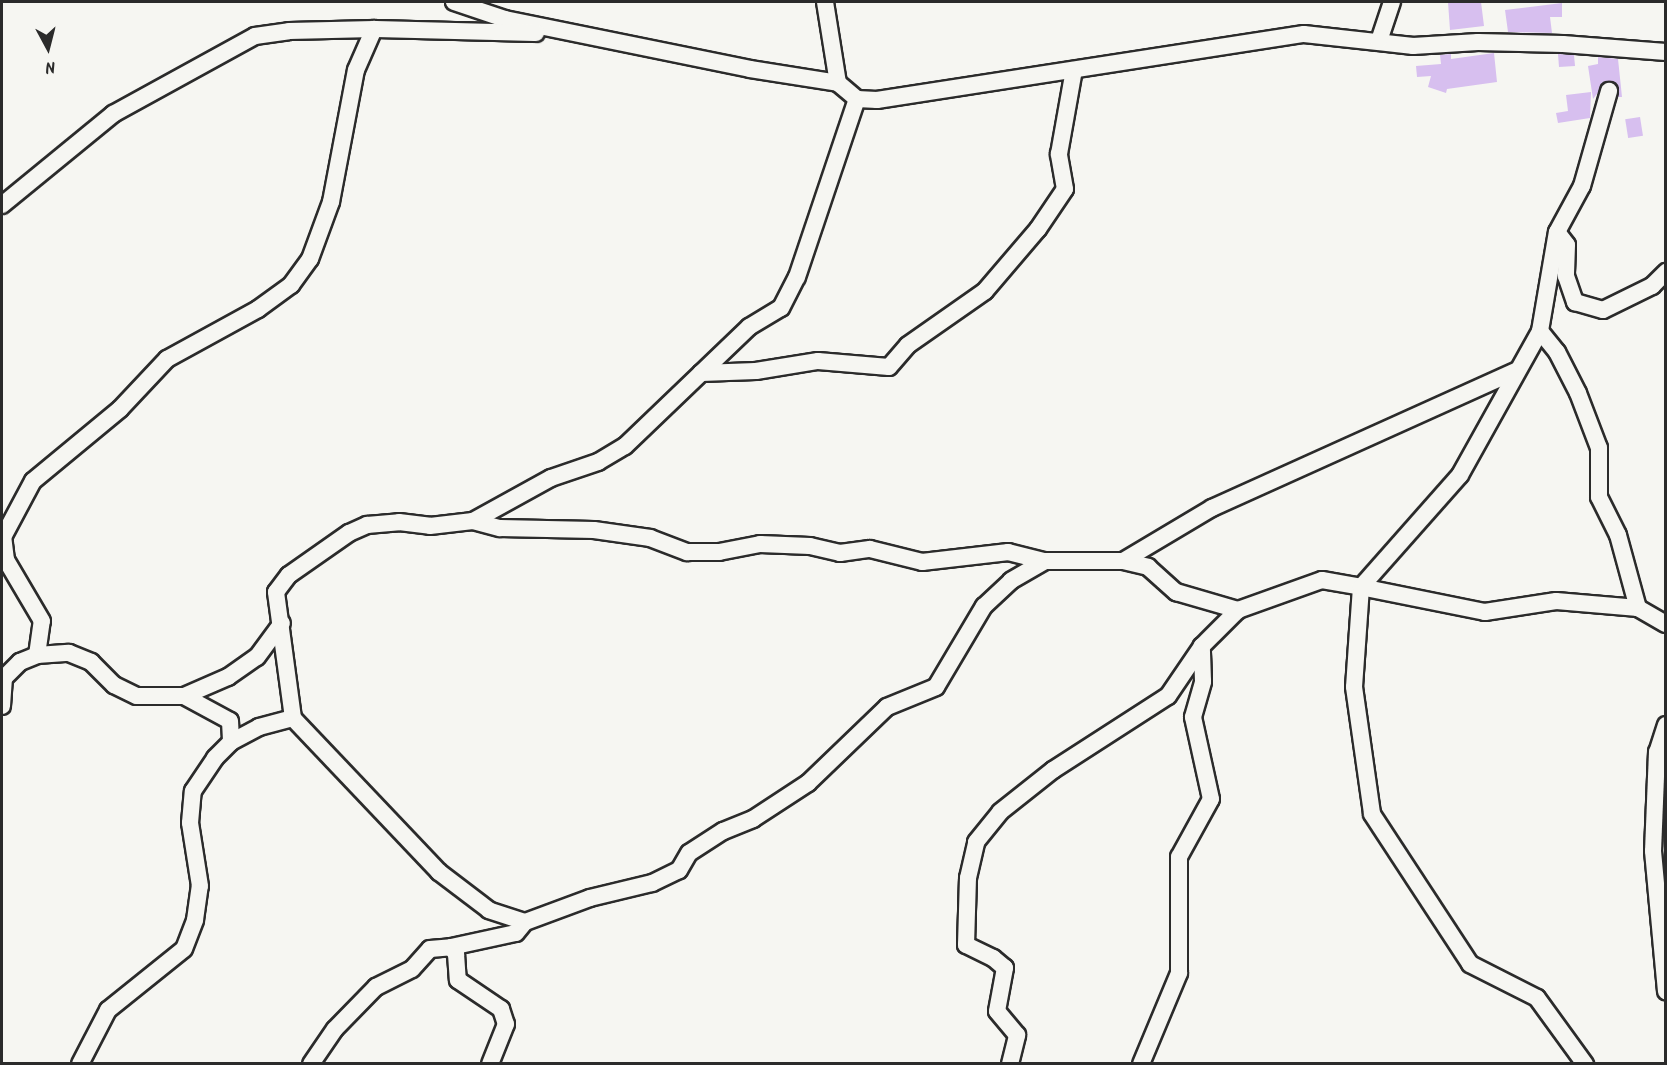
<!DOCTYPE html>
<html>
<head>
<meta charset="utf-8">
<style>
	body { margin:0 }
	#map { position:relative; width:1667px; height:1065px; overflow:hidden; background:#f6f6f2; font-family:Kalam,sans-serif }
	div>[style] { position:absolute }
	.building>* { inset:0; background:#d7bfef; transform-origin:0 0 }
	.roads { filter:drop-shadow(2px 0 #2b2b2b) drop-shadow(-2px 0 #2b2b2b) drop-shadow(0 2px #2b2b2b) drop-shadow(0 -2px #2b2b2b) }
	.minor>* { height:16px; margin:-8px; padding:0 8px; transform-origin:8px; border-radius:8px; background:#f6f6f2 }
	span { translate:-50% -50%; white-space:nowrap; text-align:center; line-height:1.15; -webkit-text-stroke:5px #f6f6f2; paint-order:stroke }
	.frame { position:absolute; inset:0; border:3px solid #2b2b2b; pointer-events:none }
	.north { position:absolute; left:18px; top:18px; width:60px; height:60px; -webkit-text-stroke:4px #f6f6f2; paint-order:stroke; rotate:173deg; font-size:16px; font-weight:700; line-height:24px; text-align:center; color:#2b2b2b }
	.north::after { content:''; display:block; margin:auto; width:21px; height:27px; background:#2b2b2b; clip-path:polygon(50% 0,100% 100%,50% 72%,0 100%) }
</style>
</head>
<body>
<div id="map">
	<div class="building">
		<div style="clip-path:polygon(1448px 2px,1481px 2px,1484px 26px,1450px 30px)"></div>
		<div style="clip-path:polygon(1562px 3px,1562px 17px,1550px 17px,1552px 33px,1508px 32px,1505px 10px)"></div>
		<div style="clip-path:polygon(1494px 53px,1497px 82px,1447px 89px,1446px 93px,1428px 87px,1431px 76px,1417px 77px,1416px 66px,1441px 64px,1440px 55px,1451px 54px,1451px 59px)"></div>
		<div style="clip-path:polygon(1558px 54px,1574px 55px,1575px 66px,1559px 67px)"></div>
		<div style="clip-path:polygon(1598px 57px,1618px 59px,1622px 97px,1618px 97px,1617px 84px,1607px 81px,1593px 99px,1588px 66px,1598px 64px)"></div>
		<div style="clip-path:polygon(1591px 92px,1590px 118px,1558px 123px,1556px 113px,1568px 111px,1566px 95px)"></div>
		<div style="left:1640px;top:117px;width:19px;height:15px;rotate:81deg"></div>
	</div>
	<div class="roads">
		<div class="minor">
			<div style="left:454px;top:2px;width:54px;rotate:18.4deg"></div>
			<div style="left:505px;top:19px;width:250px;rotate:11.5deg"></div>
			<div style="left:750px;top:69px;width:89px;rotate:9deg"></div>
			<div style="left:838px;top:83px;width:25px;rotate:40deg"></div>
			<div style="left:857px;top:99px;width:20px;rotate:3deg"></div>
			<div style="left:877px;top:100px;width:432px;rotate:-8.8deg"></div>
			<div style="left:1304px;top:34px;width:110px;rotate:6.3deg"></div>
			<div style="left:1413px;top:46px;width:65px;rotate:-3.5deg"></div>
			<div style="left:1478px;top:42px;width:85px;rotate:1.3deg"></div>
			<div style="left:1563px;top:44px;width:103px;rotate:4.4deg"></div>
			<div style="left:825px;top:2px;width:82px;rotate:80.9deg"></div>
			<div style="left:1379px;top:41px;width:41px;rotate:-71.6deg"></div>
			<div style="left:2px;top:205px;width:144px;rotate:-39.3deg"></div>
			<div style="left:113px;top:114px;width:162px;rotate:-28.8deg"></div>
			<div style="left:255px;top:36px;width:34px;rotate:-8deg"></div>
			<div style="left:289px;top:31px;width:85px;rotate:-1.3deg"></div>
			<div style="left:374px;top:29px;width:162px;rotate:1.4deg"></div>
			<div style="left:1557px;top:232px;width:16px;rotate:52deg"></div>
			<div style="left:1567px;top:245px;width:31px;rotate:92deg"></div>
			<div style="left:1566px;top:276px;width:28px;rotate:71deg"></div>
			<div style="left:1575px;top:302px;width:29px;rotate:16deg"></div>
			<div style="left:1603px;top:310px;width:55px;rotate:-26.1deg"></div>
			<div style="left:1652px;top:286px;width:20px;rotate:-45deg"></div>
			<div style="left:1540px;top:331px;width:100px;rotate:-80.3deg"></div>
			<div style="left:1557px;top:232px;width:52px;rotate:-61.5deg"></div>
			<div style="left:1582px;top:186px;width:99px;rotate:-74.1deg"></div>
			<div style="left:701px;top:373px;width:55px;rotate:-2.1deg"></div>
			<div style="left:756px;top:371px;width:63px;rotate:-9.2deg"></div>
			<div style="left:818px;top:361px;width:71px;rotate:4.8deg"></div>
			<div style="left:889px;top:367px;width:29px;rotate:-49deg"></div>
			<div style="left:908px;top:345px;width:94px;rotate:-35deg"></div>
			<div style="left:985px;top:291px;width:82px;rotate:-49.5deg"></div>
			<div style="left:1038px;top:229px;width:48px;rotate:-56deg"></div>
			<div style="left:1065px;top:189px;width:36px;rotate:-100deg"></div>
			<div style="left:1059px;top:154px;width:85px;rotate:-79.9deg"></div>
			<div style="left:473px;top:521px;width:89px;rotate:-28.9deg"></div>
			<div style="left:551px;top:478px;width:50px;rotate:-18.8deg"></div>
			<div style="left:598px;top:462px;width:31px;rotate:-31deg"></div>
			<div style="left:625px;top:446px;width:172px;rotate:-43.8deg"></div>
			<div style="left:749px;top:327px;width:37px;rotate:-31deg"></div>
			<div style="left:781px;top:308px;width:35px;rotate:-63deg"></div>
			<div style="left:797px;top:277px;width:188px;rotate:-71.4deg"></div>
			<div style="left:2px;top:539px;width:66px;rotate:-61.9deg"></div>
			<div style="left:33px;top:481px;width:113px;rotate:-39.6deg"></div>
			<div style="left:120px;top:409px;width:69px;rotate:-46.8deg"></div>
			<div style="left:167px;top:359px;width:104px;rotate:-28.8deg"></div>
			<div style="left:258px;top:309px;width:41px;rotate:-36deg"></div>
			<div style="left:291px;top:285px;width:32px;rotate:-54deg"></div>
			<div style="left:310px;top:259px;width:61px;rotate:-69.8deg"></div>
			<div style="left:331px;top:202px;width:134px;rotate:-79.3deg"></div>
			<div style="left:356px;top:70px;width:45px;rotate:-66.3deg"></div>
			<div style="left:1045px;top:561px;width:39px;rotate:150deg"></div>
			<div style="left:1011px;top:581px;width:37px;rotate:137deg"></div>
			<div style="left:984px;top:606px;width:94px;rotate:120.7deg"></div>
			<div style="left:936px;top:687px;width:53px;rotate:157.8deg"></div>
			<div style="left:887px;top:707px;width:110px;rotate:136.1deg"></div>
			<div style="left:808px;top:783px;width:66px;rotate:146.8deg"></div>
			<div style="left:753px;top:819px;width:32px;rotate:158deg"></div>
			<div style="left:723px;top:831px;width:40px;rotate:147.1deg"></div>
			<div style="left:689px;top:853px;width:20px;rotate:120deg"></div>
			<div style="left:679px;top:870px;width:30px;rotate:154deg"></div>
			<div style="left:652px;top:883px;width:64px;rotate:166.4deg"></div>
			<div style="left:590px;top:898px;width:69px;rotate:159.7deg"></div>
			<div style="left:525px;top:922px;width:38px;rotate:-162deg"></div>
			<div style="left:489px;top:910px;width:63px;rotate:-142.8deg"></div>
			<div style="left:439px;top:872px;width:212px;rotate:-133.5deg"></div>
			<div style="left:293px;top:718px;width:127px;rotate:-97.7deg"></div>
			<div style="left:276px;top:592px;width:21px;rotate:-53deg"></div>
			<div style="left:289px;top:575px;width:73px;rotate:-35deg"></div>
			<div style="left:349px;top:533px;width:20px;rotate:-24deg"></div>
			<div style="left:367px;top:525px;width:32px;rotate:-5deg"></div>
			<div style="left:399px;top:522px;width:31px;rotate:7deg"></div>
			<div style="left:430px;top:526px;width:43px;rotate:-6.6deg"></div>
			<div style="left:473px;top:521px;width:28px;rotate:15deg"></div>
			<div style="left:500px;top:528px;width:94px;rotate:1.2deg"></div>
			<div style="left:594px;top:530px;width:57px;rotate:8.1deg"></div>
			<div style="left:650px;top:538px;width:40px;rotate:21deg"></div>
			<div style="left:687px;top:552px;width:32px"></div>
			<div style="left:719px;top:552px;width:42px;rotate:-11deg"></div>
			<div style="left:760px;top:544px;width:50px;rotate:2.3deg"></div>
			<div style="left:810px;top:546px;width:31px;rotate:13deg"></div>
			<div style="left:840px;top:553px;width:30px;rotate:-8deg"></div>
			<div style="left:870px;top:549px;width:54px;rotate:14deg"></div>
			<div style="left:922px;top:562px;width:87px;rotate:-6.6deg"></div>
			<div style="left:1008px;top:552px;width:38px;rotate:14deg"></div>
			<div style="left:1045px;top:561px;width:78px"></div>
			<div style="left:1123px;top:561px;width:104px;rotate:-30.8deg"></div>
			<div style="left:1212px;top:508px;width:333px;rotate:-24.3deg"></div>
			<div style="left:1123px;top:561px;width:26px;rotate:13deg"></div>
			<div style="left:1148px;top:567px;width:38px;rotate:42deg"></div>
			<div style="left:1176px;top:592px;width:65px;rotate:16.2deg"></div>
			<div style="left:1238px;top:610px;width:89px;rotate:-19.7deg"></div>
			<div style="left:1322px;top:580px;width:40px;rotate:10deg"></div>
			<div style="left:1361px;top:587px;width:100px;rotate:94deg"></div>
			<div style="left:1354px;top:687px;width:128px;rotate:81.9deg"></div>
			<div style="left:1372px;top:814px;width:179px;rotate:56.8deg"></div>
			<div style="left:1470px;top:964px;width:75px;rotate:26.9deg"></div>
			<div style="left:1537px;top:998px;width:82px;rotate:54deg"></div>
			<div style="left:1638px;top:608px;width:82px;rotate:-175.1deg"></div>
			<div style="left:1556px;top:601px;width:72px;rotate:171.2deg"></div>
			<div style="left:1485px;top:612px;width:126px;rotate:-168.6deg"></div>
			<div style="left:1361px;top:587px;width:149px;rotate:-48.5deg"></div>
			<div style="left:1460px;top:475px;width:165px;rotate:-60.9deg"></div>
			<div style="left:1540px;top:331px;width:27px;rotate:51deg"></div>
			<div style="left:1557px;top:352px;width:46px;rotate:62.9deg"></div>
			<div style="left:1578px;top:393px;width:59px;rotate:69.1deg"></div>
			<div style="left:1599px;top:448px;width:49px;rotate:90deg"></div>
			<div style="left:1599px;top:497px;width:42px;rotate:63.4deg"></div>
			<div style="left:1618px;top:535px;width:76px;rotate:74.7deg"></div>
			<div style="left:1638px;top:608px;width:32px;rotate:30deg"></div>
			<div style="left:37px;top:655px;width:32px;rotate:-4deg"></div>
			<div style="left:69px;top:653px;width:24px;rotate:22deg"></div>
			<div style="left:91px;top:662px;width:33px;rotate:45deg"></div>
			<div style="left:114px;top:685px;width:25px;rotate:26deg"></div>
			<div style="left:137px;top:696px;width:47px"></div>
			<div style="left:184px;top:696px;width:48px;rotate:-23.4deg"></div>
			<div style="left:228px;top:677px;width:35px;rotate:-35deg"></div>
			<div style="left:257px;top:657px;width:42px;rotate:-53.7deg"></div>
			<div style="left:184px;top:696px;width:52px;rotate:28.5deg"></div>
			<div style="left:230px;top:721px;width:21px;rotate:87deg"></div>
			<div style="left:2px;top:706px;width:28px;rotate:-86deg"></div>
			<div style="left:4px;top:678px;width:23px;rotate:-45deg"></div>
			<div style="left:20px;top:662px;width:18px;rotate:-22deg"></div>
			<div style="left:37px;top:655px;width:34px;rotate:-82deg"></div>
			<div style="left:42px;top:621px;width:71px;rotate:-120.5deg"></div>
			<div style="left:6px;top:560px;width:24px;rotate:-97deg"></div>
			<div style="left:1666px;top:725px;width:28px;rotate:108deg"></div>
			<div style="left:1657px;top:752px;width:99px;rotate:92.3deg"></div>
			<div style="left:1653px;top:851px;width:141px;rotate:84.7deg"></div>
			<div style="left:451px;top:947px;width:66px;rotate:-12.2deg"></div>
			<div style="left:516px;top:933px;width:14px;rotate:-51deg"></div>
			<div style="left:80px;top:1064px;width:61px;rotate:-62.6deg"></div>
			<div style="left:108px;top:1010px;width:97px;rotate:-38.8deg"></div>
			<div style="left:184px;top:949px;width:31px;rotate:-69deg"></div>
			<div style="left:195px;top:920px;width:34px;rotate:-82deg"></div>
			<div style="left:200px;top:886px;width:64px;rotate:-99deg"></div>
			<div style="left:190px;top:823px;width:32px;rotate:-85deg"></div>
			<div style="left:193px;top:791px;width:40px;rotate:-56deg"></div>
			<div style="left:215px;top:758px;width:23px;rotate:-45deg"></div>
			<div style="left:231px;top:742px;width:32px;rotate:-28deg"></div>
			<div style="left:259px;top:727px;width:35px;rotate:-15deg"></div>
			<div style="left:311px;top:1064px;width:42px;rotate:-55.6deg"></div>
			<div style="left:335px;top:1029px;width:59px;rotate:-45.7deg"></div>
			<div style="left:376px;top:987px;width:40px;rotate:-26.6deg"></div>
			<div style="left:412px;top:969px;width:27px;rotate:-48deg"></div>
			<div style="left:430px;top:949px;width:21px;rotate:-5deg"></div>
			<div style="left:451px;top:947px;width:9px;rotate:54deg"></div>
			<div style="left:456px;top:954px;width:26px;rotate:86deg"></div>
			<div style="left:458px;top:980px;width:52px;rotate:34deg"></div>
			<div style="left:501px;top:1009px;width:16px;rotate:72deg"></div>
			<div style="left:506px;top:1024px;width:43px;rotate:111.8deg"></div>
			<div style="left:1010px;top:1064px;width:30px;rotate:-76deg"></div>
			<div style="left:1017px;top:1035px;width:31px;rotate:-130deg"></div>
			<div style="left:997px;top:1011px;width:44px;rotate:-79.5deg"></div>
			<div style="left:1005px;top:968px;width:16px;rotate:-140deg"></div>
			<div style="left:993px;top:958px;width:30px;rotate:-154deg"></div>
			<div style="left:966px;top:945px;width:67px;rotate:-88.3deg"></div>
			<div style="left:968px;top:878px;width:37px;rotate:-77deg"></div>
			<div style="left:976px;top:842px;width:38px;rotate:-51deg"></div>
			<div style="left:1000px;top:812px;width:68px;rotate:-38.4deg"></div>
			<div style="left:1053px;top:770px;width:137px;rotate:-32.8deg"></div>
			<div style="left:1168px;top:696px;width:60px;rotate:-55.8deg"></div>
			<div style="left:1141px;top:1064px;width:99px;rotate:-67.3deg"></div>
			<div style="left:1179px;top:973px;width:116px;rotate:-90deg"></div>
			<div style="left:1179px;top:857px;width:66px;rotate:-61.1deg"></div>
			<div style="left:1211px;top:799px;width:84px;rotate:-102.4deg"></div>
			<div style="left:1193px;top:717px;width:37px;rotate:-74deg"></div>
			<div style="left:1203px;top:681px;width:35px;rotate:-92deg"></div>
			<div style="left:1202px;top:646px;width:51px;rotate:-45deg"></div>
		</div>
	</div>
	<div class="frame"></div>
	<div class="north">N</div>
</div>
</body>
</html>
